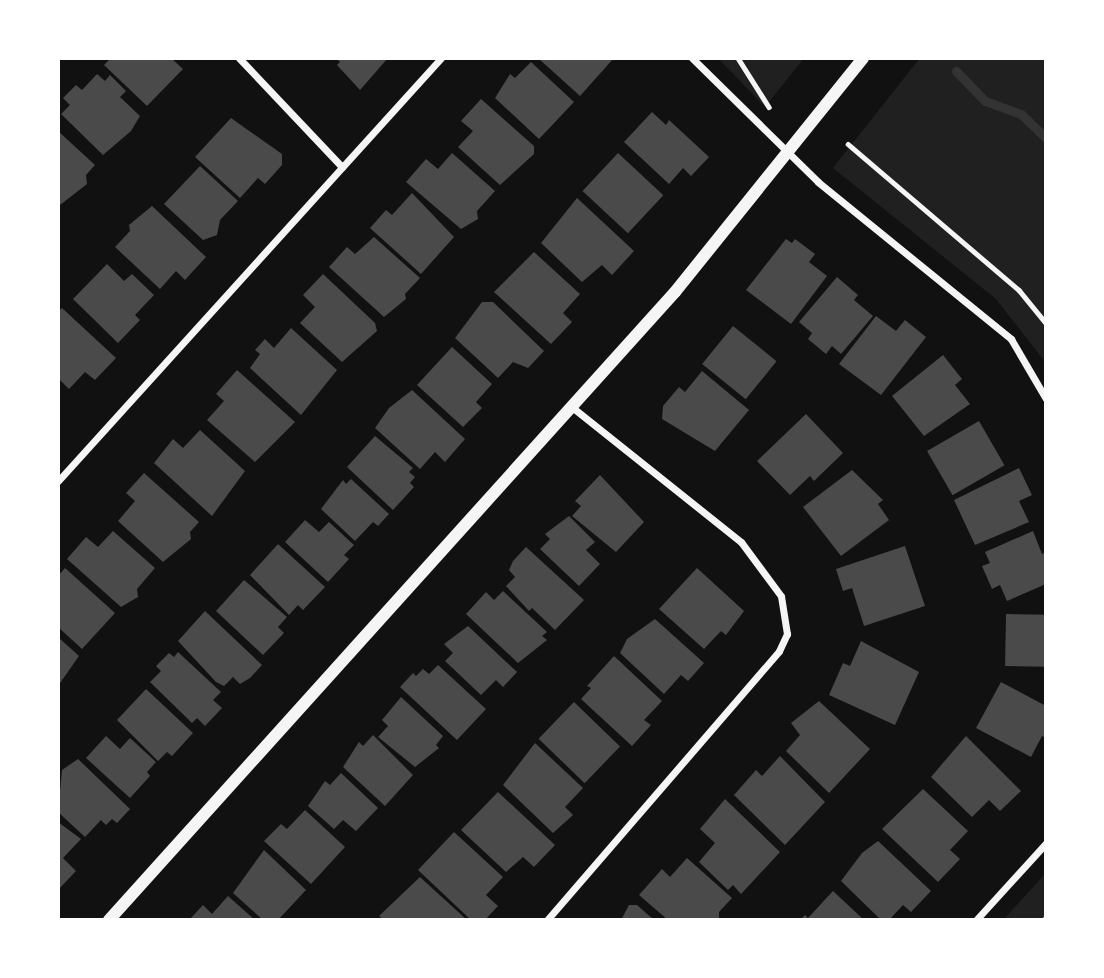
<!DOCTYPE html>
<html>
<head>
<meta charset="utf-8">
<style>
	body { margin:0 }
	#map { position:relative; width:1104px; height:978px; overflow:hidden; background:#111; font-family:"Source Sans 3",sans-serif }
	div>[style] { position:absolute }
	.green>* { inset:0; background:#202020 }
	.stream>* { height:9px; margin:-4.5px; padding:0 4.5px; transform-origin:4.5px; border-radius:4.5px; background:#333 }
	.building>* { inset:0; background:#4a4a4a; transform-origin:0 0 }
	.path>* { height:4.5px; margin:-2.25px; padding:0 2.25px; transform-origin:2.25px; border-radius:2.25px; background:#f5f5f5 }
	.minor>* { height:7px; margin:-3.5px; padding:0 3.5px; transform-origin:3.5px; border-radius:3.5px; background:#f5f5f5 }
	.tertiary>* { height:12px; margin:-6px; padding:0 6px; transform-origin:6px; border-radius:6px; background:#f5f5f5 }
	span { translate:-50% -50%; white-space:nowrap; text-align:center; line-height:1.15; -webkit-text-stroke:7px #fff; paint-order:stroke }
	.frame { position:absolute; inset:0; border:60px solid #fff; pointer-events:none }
</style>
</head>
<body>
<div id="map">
	<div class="green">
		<div style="clip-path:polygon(718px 58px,804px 58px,765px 107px)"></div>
		<div style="clip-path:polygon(920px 58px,1046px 58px,1046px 363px,996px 299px,833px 168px)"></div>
		<div style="clip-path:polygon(1046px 873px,1046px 920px,1003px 920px)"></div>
	</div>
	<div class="stream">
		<div style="left:956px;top:71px;width:42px;rotate:46deg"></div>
		<div style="left:985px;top:101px;width:38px;rotate:20deg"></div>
		<div style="left:1021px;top:114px;width:35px;rotate:44deg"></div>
	</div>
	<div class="building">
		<div style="clip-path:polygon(111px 58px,171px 58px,183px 69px,147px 106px,104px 65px)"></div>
		<div style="clip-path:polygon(336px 58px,388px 58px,360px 90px,337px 65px,340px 62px)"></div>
		<div style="clip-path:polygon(538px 58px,614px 58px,580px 96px)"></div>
		<div style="clip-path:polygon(531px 62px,574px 102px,539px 139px,495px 98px,510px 74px,515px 78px)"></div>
		<div style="clip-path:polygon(97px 74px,105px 81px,110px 75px,126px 91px,120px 97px,140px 116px,131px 131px,103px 155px,61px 114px,70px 105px,63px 98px,76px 85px,82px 90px)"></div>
		<div style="clip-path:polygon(481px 99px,534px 146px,534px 154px,500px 185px,458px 147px,473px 131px,461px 121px)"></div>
		<div style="clip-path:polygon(652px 112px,666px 125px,669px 120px,709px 157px,691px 176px,683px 168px,669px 184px,624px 142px)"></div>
		<div style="clip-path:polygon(231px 118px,282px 154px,282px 165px,265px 184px,258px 178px,240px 198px,195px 157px)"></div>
		<div style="clip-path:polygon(58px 131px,95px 165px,86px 175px,87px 184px,60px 205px)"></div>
		<div style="clip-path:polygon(452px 153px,495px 191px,477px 211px,478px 219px,461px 229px,406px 182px,426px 159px,438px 169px)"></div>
		<div style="left:618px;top:153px;width:62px;height:52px;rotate:43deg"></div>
		<div style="clip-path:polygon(200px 166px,238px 201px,220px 220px,217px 235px,203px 240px,164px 204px)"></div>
		<div style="clip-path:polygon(412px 193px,454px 237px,421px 274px,370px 228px,386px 210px,392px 215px)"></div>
		<div style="clip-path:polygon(577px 198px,634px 251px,612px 275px,602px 265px,582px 282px,541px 243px)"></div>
		<div style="clip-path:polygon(152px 206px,206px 257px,185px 280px,176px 271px,160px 289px,115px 247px,130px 231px,129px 225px)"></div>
		<div style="clip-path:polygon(374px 237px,420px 278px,405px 294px,406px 299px,384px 317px,329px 267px,347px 247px,355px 254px)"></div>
		<div style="clip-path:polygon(786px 239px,792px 243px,795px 239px,815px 254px,809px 262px,827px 276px,791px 324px,746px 290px)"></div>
		<div style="clip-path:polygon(534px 252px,580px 294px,563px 313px,572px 322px,551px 344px,494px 292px)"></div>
		<div style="clip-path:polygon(107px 264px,124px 281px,132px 274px,154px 295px,135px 315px,140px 320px,118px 343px,73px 299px)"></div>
		<div style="clip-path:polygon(323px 274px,375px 323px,377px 331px,342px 362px,300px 323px,315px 307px,303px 295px)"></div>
		<div style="clip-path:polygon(837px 277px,858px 295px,854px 300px,873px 316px,841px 354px,832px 346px,826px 354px,808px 339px,812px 333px,799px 322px)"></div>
		<div style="clip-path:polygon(482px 302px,493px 302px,544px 351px,528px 368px,513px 362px,498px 378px,455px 338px)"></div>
		<div style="clip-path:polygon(62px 308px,116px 358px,95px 380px,85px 372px,69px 389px,58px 378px,58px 312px)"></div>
		<div style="clip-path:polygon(876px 316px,896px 331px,905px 320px,926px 337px,881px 395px,839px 364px)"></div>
		<div style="left:733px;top:326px;width:56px;height:49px;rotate:39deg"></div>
		<div style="clip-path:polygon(291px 328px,337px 370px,301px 415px,250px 368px,260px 354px,255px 350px,265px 339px,274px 348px)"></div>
		<div style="clip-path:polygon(452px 347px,492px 384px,476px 402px,482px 408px,463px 427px,417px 385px)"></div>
		<div style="clip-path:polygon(943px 355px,962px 379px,955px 385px,970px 404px,924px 436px,892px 396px)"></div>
		<div style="clip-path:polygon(237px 370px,295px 422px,255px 462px,207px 420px,224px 401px,216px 394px)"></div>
		<div style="clip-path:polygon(702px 371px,749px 410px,715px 451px,662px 419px,663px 406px,679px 387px,685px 392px)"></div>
		<div style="clip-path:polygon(412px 390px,465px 439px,445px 462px,435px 452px,420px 469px,375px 428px,389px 408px)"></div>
		<div style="clip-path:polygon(806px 414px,843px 453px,814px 481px,810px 476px,790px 495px,757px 461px)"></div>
		<div style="left:979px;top:421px;width:51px;height:60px;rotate:60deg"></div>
		<div style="clip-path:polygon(200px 430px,245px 471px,212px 516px,154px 463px,173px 439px,183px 448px)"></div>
		<div style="clip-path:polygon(375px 436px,413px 468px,409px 472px,415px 477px,410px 483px,414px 487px,393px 510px,347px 467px)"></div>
		<div style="clip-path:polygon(1019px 468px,1032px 495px,1019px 501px,1029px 522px,975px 545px,954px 500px)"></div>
		<div style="clip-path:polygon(852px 470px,883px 500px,878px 504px,889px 520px,841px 556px,803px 507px)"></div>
		<div style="clip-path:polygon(144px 473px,199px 522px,190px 532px,191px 539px,163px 562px,118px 521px,135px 501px,126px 493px)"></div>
		<div style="clip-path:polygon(600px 475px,644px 522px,616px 552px,572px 516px,581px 506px,575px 501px)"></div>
		<div style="clip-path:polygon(351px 479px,389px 514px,378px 526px,373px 522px,355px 541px,321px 509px,343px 480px,346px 484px)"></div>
		<div style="clip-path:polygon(569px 516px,595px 542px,586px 550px,600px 564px,579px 586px,540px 549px,550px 539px,545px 534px)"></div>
		<div style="clip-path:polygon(305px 520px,319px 532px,329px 522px,354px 545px,344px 555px,349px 559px,328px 582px,285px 542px)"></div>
		<div style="clip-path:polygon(113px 531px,155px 568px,137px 589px,138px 597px,121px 607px,67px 559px,86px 537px,98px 547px)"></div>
		<div style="clip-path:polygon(1033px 531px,1042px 554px,1046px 552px,1046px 584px,1007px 601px,1000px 585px,992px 589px,982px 566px,990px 563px,985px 552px)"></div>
		<div style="clip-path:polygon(278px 544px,325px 587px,303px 610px,298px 605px,289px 615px,250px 575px)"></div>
		<div style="clip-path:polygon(905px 546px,925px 606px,864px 626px,852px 588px,843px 591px,836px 569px)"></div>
		<div style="clip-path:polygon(526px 547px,584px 600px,555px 630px,532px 608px,529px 611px,506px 586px,515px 577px,509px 570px,513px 561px)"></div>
		<div style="clip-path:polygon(65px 568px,115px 613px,82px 649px,58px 627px,58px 576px)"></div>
		<div style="clip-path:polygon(697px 568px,744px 611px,726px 635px,721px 631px,704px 649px,659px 609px)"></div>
		<div style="clip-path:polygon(244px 580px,287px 617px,278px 627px,284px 633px,263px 655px,216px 611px)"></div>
		<div style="clip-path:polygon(503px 591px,547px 632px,542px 636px,547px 640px,518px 663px,466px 614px,486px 592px,494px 600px)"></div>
		<div style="clip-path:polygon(205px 611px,262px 665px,250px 678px,240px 684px,233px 677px,224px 686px,216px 682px,178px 641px)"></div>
		<div style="left:1006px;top:614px;width:40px;height:52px;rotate:1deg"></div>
		<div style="clip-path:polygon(655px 619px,704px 663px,688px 681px,681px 675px,664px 694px,620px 653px,627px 639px)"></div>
		<div style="clip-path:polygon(468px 626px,517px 672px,503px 687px,496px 680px,481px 695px,445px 661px,453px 653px,444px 644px)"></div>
		<div style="clip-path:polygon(58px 637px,79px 656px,58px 686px)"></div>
		<div style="clip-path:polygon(861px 641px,919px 672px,895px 725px,829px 695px,843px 663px,850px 666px)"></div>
		<div style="clip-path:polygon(178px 652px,221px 692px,213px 700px,222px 708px,205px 726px,197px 718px,192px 723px,150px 682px,161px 671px,156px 666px,169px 653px,174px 657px)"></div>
		<div style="clip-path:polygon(614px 656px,662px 701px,644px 720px,651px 725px,632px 746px,581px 699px,591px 688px,587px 686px)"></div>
		<div style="clip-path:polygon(438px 665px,486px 709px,457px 740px,400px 687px,413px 673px,416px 676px,423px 669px,429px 674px)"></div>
		<div style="clip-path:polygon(1001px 682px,1046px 706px,1046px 738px,1042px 736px,1031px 757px,976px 728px)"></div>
		<div style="clip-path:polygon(146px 689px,193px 733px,172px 756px,167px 752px,158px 761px,117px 720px)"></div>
		<div style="clip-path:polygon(401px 697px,443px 736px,436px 745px,439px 748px,415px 767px,378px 737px,388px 726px,382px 720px)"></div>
		<div style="clip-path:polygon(819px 701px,870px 749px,829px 793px,786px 751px,800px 735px,791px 723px)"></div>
		<div style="left:574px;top:702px;width:64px;height:51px;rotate:44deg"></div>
		<div style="clip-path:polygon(373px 735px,413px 775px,385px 806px,343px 767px,359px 742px,363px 746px)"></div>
		<div style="clip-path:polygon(106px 736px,120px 749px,130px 738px,156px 762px,147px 772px,150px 776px,130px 798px,86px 758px)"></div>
		<div style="clip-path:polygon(966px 736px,1021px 791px,1000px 811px,989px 800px,972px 817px,931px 777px)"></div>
		<div style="clip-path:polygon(535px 743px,583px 788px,565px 807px,573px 815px,553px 833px,503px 785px)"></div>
		<div style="clip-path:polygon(780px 756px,825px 802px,785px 845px,734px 795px,756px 770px,762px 776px)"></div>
		<div style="clip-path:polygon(78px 759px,130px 809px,117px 823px,112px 819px,106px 825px,101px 820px,85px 837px,58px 812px,62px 770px)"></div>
		<div style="clip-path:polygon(341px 773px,378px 808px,356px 831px,343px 820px,334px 829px,308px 806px,325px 781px,330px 785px)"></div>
		<div style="clip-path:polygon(923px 789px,968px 831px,950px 850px,960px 859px,938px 882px,882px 829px)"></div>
		<div style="clip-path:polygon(498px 792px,555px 845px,534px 867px,523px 857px,506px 872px,461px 830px)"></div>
		<div style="clip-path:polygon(725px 799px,780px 852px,741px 894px,733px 885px,728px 890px,699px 862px,715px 843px,700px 829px)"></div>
		<div style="clip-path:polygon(305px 810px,345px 847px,311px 884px,264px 841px,281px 824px,287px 829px)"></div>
		<div style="clip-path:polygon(58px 822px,81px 839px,63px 858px,76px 871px,58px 890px)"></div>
		<div style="clip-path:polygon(454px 832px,503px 877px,486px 895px,498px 906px,485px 920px,471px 920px,418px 870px)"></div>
		<div style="clip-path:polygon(878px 841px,931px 891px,911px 912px,903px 905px,889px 920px,881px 920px,841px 881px,862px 853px)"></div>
		<div style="clip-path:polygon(264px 850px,306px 890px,278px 920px,263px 920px,233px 893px)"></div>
		<div style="clip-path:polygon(687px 858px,732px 898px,719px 912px,719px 920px,668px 920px,639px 895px,662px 869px,670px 877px)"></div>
		<div style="clip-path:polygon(420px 877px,467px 920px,384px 920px,379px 916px)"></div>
		<div style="clip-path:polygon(833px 891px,864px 920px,800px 920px,805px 915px,808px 918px)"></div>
		<div style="clip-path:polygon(228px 896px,255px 920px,189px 920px,203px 905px,212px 914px)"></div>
		<div style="clip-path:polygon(629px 905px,637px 905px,654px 920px,621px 920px)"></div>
	</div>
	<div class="path">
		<div style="left:738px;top:58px;width:58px;rotate:57.7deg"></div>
		<div style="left:848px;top:144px;width:225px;rotate:40.5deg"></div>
		<div style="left:1019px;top:290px;width:43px;rotate:50.7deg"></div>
		<div style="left:1044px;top:920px;width:4px;rotate:-56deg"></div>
	</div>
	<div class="minor">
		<div style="left:239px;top:58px;width:150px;rotate:46.6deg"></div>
		<div style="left:692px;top:58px;width:177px;rotate:44.5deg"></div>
		<div style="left:818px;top:182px;width:249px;rotate:39.1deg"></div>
		<div style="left:1011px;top:339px;width:69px;rotate:59.7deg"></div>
		<div style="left:58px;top:481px;width:571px;rotate:-47.84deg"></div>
		<div style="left:547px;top:920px;width:355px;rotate:-49.2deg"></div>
		<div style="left:779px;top:651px;width:19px;rotate:-65deg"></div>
		<div style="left:787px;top:634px;width:38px;rotate:-99deg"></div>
		<div style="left:781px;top:596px;width:67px;rotate:-126.5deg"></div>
		<div style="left:741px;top:542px;width:216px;rotate:-141.4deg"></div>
		<div style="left:976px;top:920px;width:104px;rotate:-47.7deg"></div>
	</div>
	<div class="tertiary">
		<div style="left:109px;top:920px;width:845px;rotate:-47.97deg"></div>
		<div style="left:675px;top:292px;width:300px;rotate:-51.2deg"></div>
	</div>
	<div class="frame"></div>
</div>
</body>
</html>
